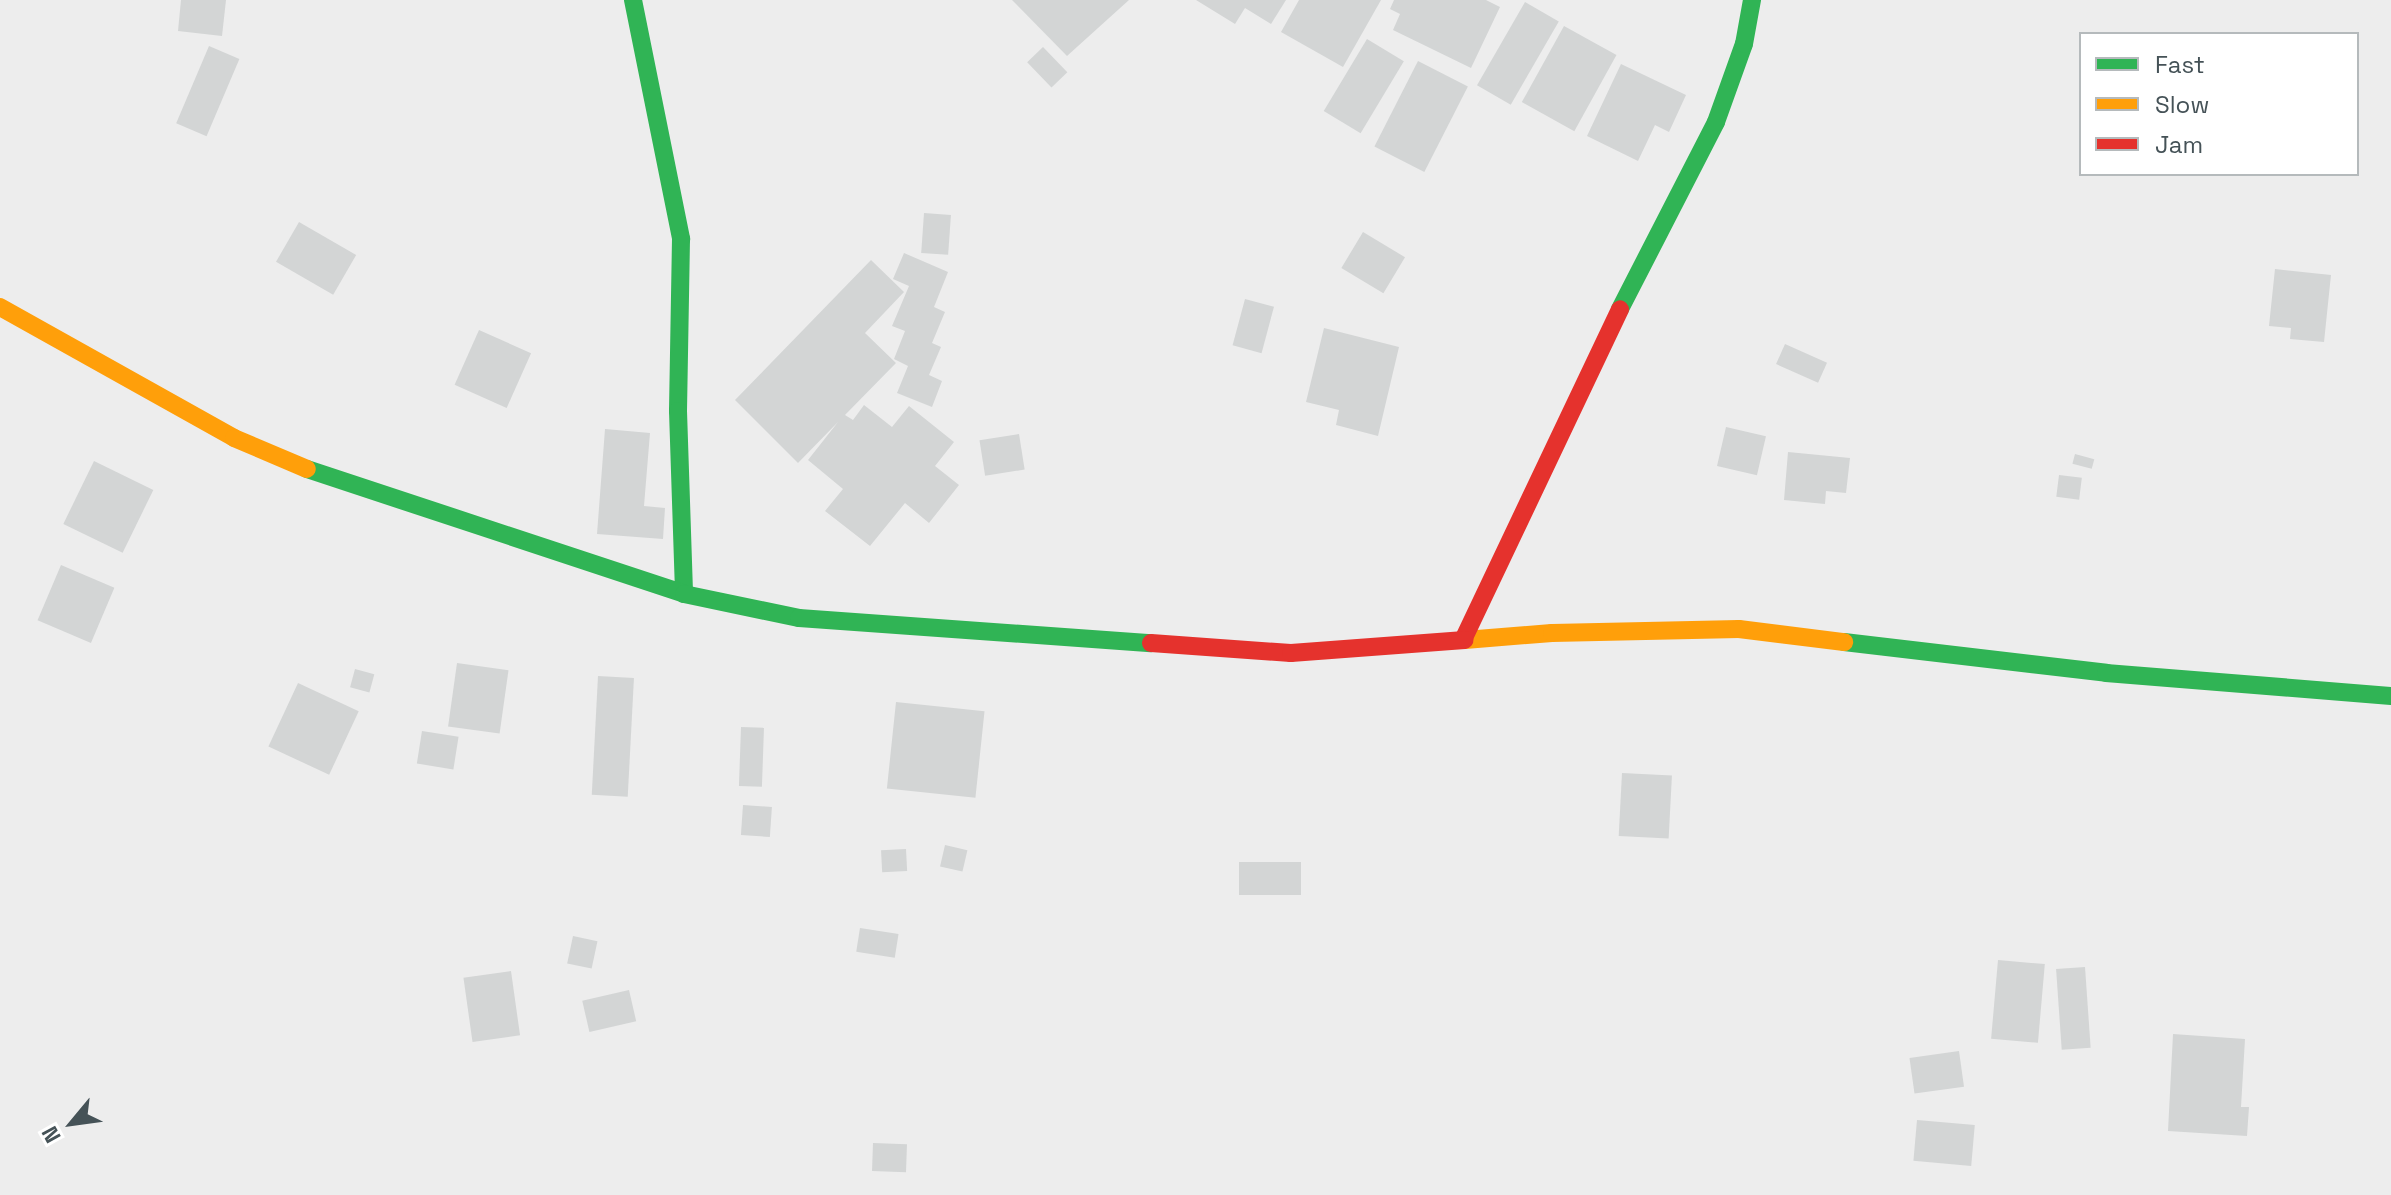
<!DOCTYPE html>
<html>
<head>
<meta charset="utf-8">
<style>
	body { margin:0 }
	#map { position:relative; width:2391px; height:1195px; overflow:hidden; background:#ededed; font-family:"Space Grotesk",sans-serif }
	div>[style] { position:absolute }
	.building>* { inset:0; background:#d3d5d5; transform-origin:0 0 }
	.fast>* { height:18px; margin:-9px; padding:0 9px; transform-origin:9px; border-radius:9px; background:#30b455 }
	.slow>* { height:18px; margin:-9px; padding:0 9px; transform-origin:9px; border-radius:9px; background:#ff9f0a }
	.jam>* { height:18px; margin:-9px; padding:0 9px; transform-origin:9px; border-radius:9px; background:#e5322d }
	span { translate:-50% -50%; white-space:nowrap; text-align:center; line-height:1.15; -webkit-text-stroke:8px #fff; paint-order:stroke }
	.legend { position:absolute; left:2079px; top:32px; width:280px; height:144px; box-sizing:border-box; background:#fff; border:2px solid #b5babc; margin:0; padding:10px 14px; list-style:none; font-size:24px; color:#455257 }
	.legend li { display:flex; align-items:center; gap:16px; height:40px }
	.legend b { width:40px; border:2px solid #b5babc }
	.north { position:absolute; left:32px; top:1083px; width:80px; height:80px; -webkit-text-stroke:6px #fff; paint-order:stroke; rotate:241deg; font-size:22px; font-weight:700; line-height:32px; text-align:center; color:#455257 }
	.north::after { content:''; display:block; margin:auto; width:28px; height:36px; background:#455257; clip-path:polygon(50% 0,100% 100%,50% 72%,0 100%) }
</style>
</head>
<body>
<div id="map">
	<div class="building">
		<div style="clip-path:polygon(181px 0,226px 0,222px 36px,178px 31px)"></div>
		<div style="clip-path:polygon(1012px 0,1129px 0,1067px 56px)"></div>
		<div style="clip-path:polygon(1196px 0,1286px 0,1271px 24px,1245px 8px,1235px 24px)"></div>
		<div style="clip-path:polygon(1299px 0,1381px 0,1343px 67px,1281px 32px)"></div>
		<div style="clip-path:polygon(1394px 0,1486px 0,1500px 7px,1471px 68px,1393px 30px,1400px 14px,1390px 9px)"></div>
		<div style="left:1525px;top:2px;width:39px;height:96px;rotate:30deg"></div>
		<div style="left:1564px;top:26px;width:60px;height:87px;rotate:29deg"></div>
		<div style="left:1367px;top:39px;width:43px;height:84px;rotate:31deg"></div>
		<div style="left:209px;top:46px;width:33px;height:84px;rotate:23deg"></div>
		<div style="left:1043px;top:47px;width:35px;height:22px;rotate:46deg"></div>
		<div style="left:1418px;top:61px;width:56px;height:96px;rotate:27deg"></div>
		<div style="clip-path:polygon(1621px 64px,1686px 95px,1669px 132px,1655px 125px,1638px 161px,1587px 136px)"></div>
		<div style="left:924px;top:213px;width:27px;height:40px;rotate:4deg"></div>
		<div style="left:299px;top:222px;width:66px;height:46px;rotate:30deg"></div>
		<div style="left:1363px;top:232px;width:49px;height:42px;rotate:31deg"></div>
		<div style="clip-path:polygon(904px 253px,948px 272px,934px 307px,945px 312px,932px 343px,941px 347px,929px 375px,942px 381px,932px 407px,897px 393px,908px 366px,894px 359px,905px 331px,892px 326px,909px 286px,893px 279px)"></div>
		<div style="clip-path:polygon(871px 260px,904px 292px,865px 333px,896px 363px,845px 415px,853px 420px,864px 405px,892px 427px,909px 406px,954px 442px,935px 466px,959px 485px,929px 523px,905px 503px,870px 546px,825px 511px,843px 489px,808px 460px,838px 422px,798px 463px,735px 400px)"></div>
		<div style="clip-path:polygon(2275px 269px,2331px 275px,2324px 342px,2290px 339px,2291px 328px,2269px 326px)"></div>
		<div style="left:1245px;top:299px;width:30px;height:48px;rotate:15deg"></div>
		<div style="clip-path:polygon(1324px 328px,1399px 347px,1378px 436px,1336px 425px,1339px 410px,1306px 402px)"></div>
		<div style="left:479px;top:330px;width:57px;height:60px;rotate:24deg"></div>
		<div style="left:1785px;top:344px;width:46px;height:22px;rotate:24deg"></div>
		<div style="left:1726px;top:427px;width:41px;height:40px;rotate:13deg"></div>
		<div style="clip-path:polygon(605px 429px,650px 433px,644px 506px,665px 508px,663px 539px,597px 534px)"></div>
		<div style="left:1019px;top:434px;width:36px;height:40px;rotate:81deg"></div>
		<div style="clip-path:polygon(1788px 452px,1850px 458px,1846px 493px,1826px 491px,1825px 504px,1784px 500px)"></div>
		<div style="left:2075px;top:454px;width:20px;height:10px;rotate:15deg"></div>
		<div style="left:94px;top:461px;width:66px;height:70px;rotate:26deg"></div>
		<div style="left:2059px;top:475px;width:23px;height:22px;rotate:7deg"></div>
		<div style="left:61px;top:565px;width:58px;height:60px;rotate:23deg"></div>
		<div style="left:457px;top:663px;width:52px;height:64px;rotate:8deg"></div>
		<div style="left:355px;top:669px;width:20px;height:19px;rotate:15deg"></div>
		<div style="left:598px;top:676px;width:36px;height:119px;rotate:3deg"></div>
		<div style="left:298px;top:683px;width:67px;height:70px;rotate:25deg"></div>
		<div style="left:896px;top:702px;width:89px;height:87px;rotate:6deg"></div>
		<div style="left:741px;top:727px;width:23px;height:59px;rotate:2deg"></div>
		<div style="left:422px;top:731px;width:37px;height:33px;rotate:9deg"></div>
		<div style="left:1622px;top:773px;width:50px;height:63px;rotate:3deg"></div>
		<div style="left:743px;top:805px;width:29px;height:30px;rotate:4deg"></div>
		<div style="left:945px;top:845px;width:23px;height:22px;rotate:13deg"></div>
		<div style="left:906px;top:849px;width:22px;height:25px;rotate:87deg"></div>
		<div style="left:1239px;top:862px;width:62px;height:33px"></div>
		<div style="left:860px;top:928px;width:39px;height:24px;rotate:9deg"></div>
		<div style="left:573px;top:936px;width:25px;height:28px;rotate:12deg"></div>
		<div style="left:1998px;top:960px;width:47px;height:79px;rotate:5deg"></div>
		<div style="left:2085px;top:967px;width:81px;height:29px;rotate:86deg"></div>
		<div style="left:511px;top:971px;width:65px;height:48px;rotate:82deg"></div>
		<div style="left:629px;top:990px;width:32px;height:48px;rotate:77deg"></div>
		<div style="clip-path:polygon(2173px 1034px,2245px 1039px,2241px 1107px,2249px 1107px,2247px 1136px,2168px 1131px)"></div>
		<div style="left:1959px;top:1051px;width:36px;height:50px;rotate:82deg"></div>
		<div style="left:1917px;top:1120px;width:58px;height:41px;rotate:5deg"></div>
		<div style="left:873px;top:1143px;width:34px;height:28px;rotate:2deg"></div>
	</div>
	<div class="fast">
		<div style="left:633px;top:0;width:244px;rotate:78.6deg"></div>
		<div style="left:681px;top:239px;width:172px;rotate:91deg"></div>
		<div style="left:678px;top:411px;width:183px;rotate:88.1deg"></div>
		<div style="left:1620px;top:309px;width:210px;rotate:-62.8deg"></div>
		<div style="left:1716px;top:122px;width:83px;rotate:-70.3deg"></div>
		<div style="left:1744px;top:44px;width:45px;rotate:-79.7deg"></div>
		<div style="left:307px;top:469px;width:397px;rotate:18.3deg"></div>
		<div style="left:684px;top:594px;width:117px;rotate:11.8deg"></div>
		<div style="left:799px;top:618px;width:353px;rotate:4.1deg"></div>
		<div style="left:1844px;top:642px;width:264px;rotate:6.7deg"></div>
		<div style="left:2106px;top:673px;width:286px;rotate:4.6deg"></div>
	</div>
	<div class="slow">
		<div style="left:0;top:307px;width:268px;rotate:29.2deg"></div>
		<div style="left:234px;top:438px;width:79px;rotate:23deg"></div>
		<div style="left:1465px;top:640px;width:87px;rotate:-4.6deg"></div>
		<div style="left:1552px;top:633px;width:187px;rotate:-1.2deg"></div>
		<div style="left:1739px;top:629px;width:106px;rotate:7.1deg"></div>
	</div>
	<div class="jam">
		<div style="left:1463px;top:640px;width:366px;rotate:-64.6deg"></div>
		<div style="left:1151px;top:643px;width:140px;rotate:4.1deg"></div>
		<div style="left:1291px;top:653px;width:174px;rotate:-4.3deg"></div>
	</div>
	<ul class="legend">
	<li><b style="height:10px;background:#30b455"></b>Fast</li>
	<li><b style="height:10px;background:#ff9f0a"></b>Slow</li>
	<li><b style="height:10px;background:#e5322d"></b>Jam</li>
	</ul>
	<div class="north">N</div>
</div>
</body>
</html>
